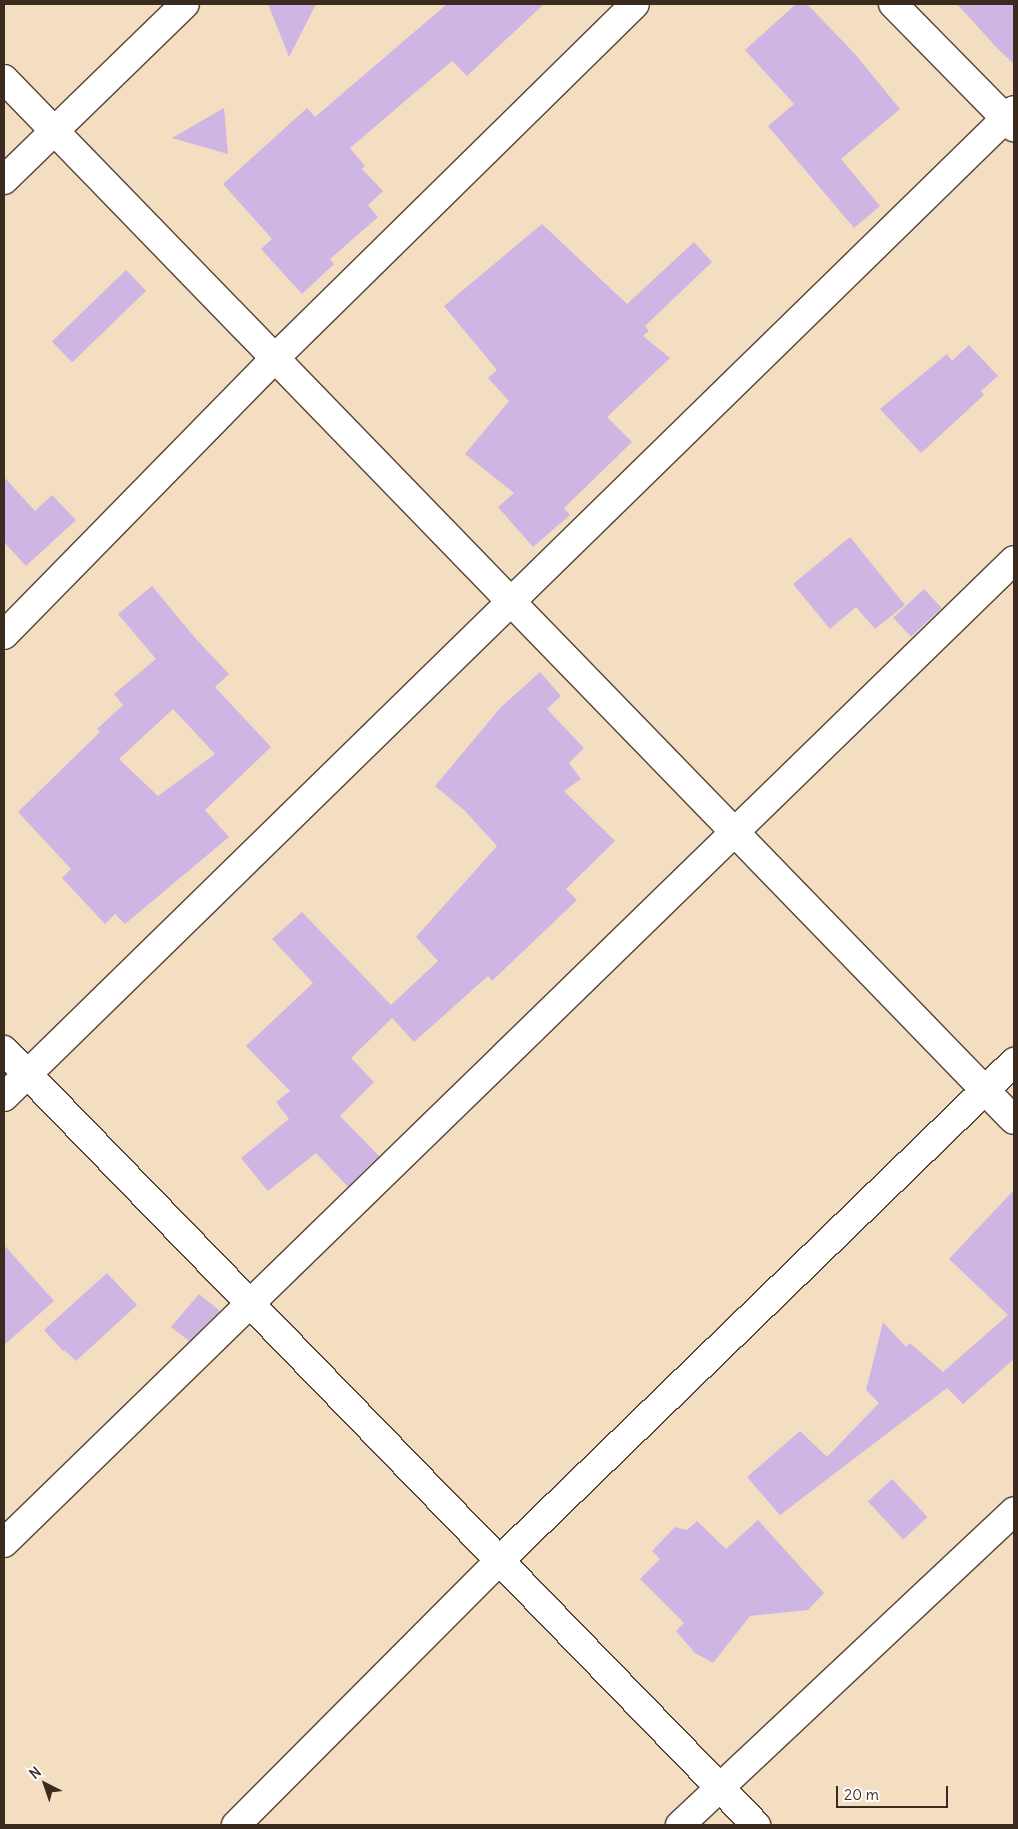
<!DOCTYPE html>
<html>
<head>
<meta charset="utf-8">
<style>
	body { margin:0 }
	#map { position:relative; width:1018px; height:1829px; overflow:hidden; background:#f3dec1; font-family:Delius,sans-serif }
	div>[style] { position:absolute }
	.building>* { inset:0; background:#cfb5e4; transform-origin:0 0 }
	.roads { filter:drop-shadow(1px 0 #574536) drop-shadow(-1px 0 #574536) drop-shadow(0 1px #574536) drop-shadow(0 -1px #574536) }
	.minor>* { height:28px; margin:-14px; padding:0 14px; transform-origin:14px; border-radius:14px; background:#fff }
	span { translate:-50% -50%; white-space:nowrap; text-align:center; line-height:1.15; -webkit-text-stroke:5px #fff; paint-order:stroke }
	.frame { position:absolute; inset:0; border:5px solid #3b2a1e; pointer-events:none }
	.north { position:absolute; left:20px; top:1759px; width:50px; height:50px; -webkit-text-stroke:4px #fff; paint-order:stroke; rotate:319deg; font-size:14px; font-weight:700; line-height:20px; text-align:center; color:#3b2a1e }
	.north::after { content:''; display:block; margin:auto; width:18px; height:22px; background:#3b2a1e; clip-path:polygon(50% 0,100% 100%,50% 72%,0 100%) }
	.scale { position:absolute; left:836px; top:1786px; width:112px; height:22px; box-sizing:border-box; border:2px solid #3b2a1e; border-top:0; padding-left:6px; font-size:15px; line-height:18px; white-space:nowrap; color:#3b2a1e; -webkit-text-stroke:4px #fff; paint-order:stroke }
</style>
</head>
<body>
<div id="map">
	<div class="building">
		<div style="clip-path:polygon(268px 4px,316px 4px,289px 57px)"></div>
		<div style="clip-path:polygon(447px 4px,544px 4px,467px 76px,452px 61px,350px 148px,365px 166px,362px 169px,383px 191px,368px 205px,378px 217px,330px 259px,334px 264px,302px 294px,261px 249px,272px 239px,223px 184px,307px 108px,315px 117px)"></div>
		<div style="clip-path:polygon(796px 4px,807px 4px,854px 53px,900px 109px,841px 159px,880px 206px,854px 228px,768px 126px,794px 104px,745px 50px)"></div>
		<div style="clip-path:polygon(957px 4px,1014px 4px,1014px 64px,997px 48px)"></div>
		<div style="clip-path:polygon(224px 108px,228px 154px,172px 138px)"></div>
		<div style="clip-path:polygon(542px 224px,627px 304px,694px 242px,712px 262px,645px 326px,649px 331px,643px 336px,670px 358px,607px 417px,632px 442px,564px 508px,570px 515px,533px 547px,498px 507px,514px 493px,465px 454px,509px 401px,488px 378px,497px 370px,444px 306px)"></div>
		<div style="left:126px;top:270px;width:29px;height:103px;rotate:46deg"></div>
		<div style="clip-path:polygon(969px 345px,998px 376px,981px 391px,984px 395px,921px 453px,880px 409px,947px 354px,952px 361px)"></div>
		<div style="clip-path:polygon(4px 477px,35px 511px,52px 495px,76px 520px,26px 566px,4px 542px)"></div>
		<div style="clip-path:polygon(850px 537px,905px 605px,875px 629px,856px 607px,830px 629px,793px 584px)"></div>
		<div style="clip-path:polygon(evenodd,152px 586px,196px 639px,229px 674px,215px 687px,271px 747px,205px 810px,229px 837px,125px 924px,115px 914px,105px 924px,62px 878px,71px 869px,18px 812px,100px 732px,97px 729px,123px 705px,114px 694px,156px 659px,118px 614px,152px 586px,173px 709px,215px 754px,158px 796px,119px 759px,173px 709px)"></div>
		<div style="left:924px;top:589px;width:26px;height:42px;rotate:47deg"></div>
		<div style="clip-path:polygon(540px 672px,561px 696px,547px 709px,584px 748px,569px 763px,581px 779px,564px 791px,615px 841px,566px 889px,577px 900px,492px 981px,488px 976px,414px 1042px,392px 1018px,351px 1058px,374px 1082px,340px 1116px,379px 1156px,348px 1187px,316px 1153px,268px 1191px,241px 1158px,289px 1119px,276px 1102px,290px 1091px,246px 1046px,313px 983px,272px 939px,302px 912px,391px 1005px,438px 961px,416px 937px,497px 846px,464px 810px,435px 786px,501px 707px)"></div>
		<div style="clip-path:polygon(1014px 1190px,1014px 1359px,963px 1404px,947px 1388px,780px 1515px,747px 1477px,800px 1431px,827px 1457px,879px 1403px,866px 1390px,883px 1322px,906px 1347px,910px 1343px,943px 1372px,1008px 1315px,949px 1259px)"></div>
		<div style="clip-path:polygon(4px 1245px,54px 1301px,4px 1345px)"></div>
		<div style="clip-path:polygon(107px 1273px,137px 1305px,76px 1361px,64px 1350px,63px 1351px,44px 1330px)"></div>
		<div style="clip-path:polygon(199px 1294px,220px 1311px,189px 1341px,171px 1327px)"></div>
		<div style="left:892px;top:1479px;width:52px;height:33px;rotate:47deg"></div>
		<div style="clip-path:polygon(758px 1520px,824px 1593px,808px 1610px,750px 1616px,713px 1663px,695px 1653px,676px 1631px,684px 1623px,640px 1579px,660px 1559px,652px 1551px,675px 1527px,687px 1530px,697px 1521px,726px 1549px)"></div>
	</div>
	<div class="roads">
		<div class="minor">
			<div style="left:893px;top:4px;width:173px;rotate:45.5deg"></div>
			<div style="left:4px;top:79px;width:1450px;rotate:45.87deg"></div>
			<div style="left:4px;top:180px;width:252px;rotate:-44.2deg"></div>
			<div style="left:4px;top:635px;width:386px;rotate:-45.6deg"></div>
			<div style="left:274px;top:359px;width:506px;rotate:-44.52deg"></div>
			<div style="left:4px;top:1050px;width:1080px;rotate:45.86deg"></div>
			<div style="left:4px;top:1097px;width:1412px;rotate:-44.34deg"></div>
			<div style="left:4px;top:1543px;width:1409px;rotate:-44.22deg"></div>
			<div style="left:236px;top:1825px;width:374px;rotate:-45.1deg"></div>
			<div style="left:500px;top:1560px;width:716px;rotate:-44.09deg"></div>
			<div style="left:680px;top:1825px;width:458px;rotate:-43.2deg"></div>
		</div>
	</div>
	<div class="frame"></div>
	<div class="north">N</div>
	<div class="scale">20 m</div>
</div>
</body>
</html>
